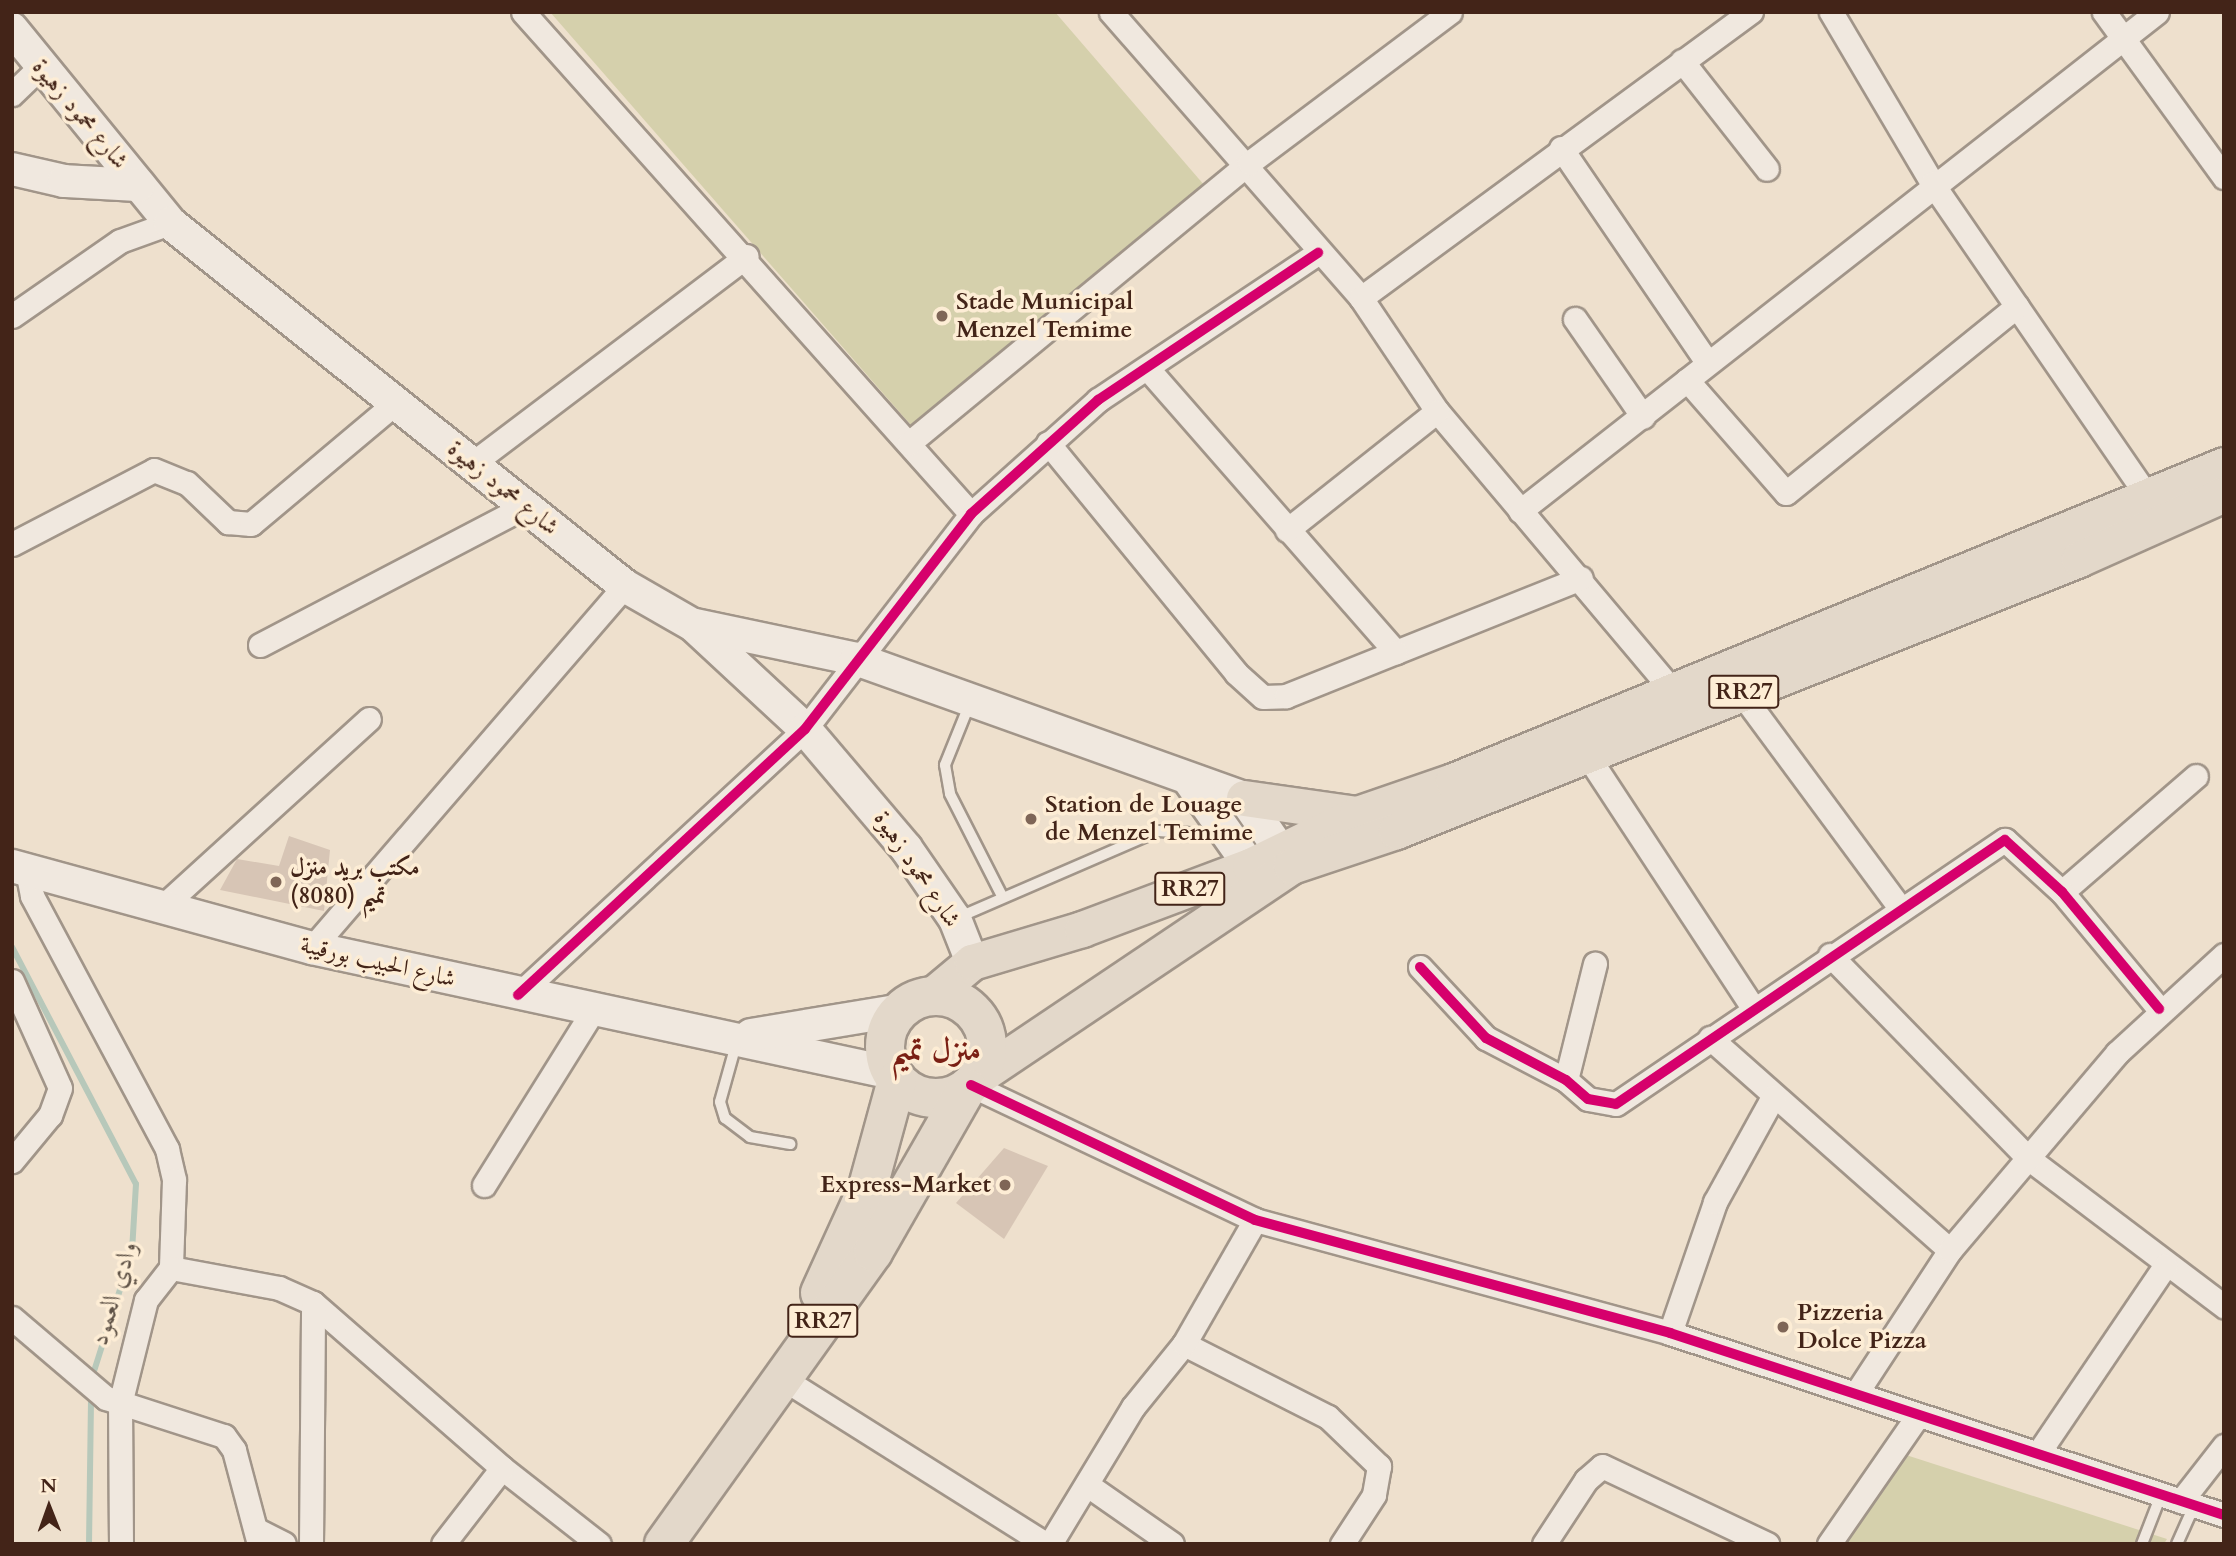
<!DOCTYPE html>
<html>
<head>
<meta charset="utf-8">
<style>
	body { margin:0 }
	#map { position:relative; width:2236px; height:1556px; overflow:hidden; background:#eee0cd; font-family:Cardo,Amiri,serif }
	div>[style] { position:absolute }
	.green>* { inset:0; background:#d5d0ac }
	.stream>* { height:6px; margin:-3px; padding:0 3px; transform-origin:3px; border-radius:3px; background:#b7c8ba }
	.building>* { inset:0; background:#d7c5b5 }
	.roads { filter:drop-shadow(2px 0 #a19589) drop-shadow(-2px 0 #a19589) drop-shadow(0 2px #a19589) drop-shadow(0 -2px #a19589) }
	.service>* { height:10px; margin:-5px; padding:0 5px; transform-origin:5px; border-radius:5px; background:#f0e8df }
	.minor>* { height:23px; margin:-11.5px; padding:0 11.5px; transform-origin:11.5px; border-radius:11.5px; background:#f0e8df }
	.secondary>* { height:32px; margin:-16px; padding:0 16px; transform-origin:16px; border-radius:16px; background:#f0e8df }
	.primary>* { height:35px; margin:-17.5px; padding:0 17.5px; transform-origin:17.5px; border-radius:17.5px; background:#e3d8ca }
	.trunk>* { height:38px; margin:-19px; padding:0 19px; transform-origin:19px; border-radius:19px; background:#e3d8ca }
	.trunk>.ring { margin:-19px; padding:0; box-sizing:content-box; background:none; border:38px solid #e3d8ca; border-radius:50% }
	.cycleway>* { height:10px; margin:-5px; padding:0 5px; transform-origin:5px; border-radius:5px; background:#d6006c }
	.dots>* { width:19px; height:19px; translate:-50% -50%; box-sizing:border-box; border:4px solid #fdedd5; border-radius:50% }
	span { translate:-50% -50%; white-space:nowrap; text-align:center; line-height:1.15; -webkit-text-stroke:7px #fdedd5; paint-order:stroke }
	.shield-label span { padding:2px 5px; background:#fdedd5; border:2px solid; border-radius:5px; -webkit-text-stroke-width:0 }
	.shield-label { font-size:23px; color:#432418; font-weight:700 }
	.street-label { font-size:24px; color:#432418 }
	.poi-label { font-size:24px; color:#432418; font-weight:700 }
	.left { translate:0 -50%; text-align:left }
	.right { translate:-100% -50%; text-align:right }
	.water-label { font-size:26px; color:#5f5246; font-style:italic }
	.district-label { font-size:32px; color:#7a1f14; font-weight:700 }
	.frame { position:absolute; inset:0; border:14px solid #432418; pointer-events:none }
	.north { position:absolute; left:14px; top:1472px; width:70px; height:70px; -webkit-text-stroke:5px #fdedd5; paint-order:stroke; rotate:359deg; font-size:19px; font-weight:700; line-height:28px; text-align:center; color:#432418 }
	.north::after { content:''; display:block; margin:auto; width:24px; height:32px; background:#432418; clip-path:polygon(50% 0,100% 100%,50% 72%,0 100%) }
</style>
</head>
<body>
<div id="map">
	<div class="green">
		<div style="clip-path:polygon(550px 12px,1055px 12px,1211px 193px,923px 439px)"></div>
		<div style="clip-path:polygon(1903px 1454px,2167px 1539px,2164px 1544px,1849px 1544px,1844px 1540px)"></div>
	</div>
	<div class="stream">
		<div style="left:12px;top:947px;width:267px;rotate:62.4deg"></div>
		<div style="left:136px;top:1184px;width:68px;rotate:93.4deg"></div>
		<div style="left:132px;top:1252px;width:131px;rotate:107.7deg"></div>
		<div style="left:89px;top:1544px;width:150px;rotate:-89.2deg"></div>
	</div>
	<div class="building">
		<div style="clip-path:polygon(289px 836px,330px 850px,324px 911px,220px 890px,237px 859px,279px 866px)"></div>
		<div style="clip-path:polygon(1004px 1148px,1048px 1166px,1004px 1239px,956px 1203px)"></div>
	</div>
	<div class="roads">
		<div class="service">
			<div style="left:970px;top:703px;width:67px;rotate:112deg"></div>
			<div style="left:945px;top:765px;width:29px;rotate:80deg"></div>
			<div style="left:950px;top:794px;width:114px;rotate:63deg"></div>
			<div style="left:957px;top:918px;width:219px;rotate:-23.4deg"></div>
			<div style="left:1158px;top:831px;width:62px;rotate:3.7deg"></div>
			<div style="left:737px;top:1041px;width:63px;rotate:105.6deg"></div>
			<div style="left:720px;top:1102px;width:17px;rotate:73deg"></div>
			<div style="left:725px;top:1118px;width:31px;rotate:37deg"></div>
			<div style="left:750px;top:1137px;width:41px;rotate:9.9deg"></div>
			<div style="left:2142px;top:1544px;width:53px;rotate:-68.8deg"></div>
			<div style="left:2177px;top:1544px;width:42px;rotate:-65.9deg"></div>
		</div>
		<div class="minor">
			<div style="left:523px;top:12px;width:673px;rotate:48.25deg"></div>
			<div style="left:1111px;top:12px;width:380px;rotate:48.8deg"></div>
			<div style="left:1361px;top:298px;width:136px;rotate:56.1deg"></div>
			<div style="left:1437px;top:411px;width:362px;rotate:49.9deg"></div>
			<div style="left:1670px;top:688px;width:14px;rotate:78deg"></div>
			<div style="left:1831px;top:12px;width:199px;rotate:59.4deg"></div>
			<div style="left:1932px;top:183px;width:393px;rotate:55.5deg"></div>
			<div style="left:2104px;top:12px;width:204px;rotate:54deg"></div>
			<div style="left:1682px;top:61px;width:137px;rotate:51.8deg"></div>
			<div style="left:12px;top:94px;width:39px;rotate:-44deg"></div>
			<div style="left:1561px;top:148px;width:259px;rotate:55.7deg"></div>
			<div style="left:1361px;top:298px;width:484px;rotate:-36.3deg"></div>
			<div style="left:12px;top:316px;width:131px;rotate:-34.8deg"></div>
			<div style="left:120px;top:241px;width:53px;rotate:-19.8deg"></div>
			<div style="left:1575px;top:319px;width:119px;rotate:55.2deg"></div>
			<div style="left:1148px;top:369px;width:376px;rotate:48.8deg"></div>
			<div style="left:1396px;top:652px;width:199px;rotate:-21.8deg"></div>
			<div style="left:1687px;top:380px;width:150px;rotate:48.8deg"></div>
			<div style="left:1786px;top:493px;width:297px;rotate:-39deg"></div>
			<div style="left:909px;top:443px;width:440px;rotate:-39.5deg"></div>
			<div style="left:1249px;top:163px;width:251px;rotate:-36.9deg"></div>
			<div style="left:1048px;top:443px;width:297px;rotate:50.7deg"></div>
			<div style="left:1236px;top:673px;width:36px;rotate:42deg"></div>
			<div style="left:1263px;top:697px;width:23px;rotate:-2deg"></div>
			<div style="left:1286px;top:696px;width:118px;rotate:-21.8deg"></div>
			<div style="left:473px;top:463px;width:343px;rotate:-37.1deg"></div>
			<div style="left:1520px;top:511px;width:809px;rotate:-38.07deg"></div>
			<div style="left:1287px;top:530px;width:191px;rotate:-38.4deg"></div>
			<div style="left:12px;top:544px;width:160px;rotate:-27.5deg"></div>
			<div style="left:154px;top:470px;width:35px;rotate:22deg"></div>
			<div style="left:187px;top:483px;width:57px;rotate:43.6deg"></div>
			<div style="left:228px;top:522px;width:23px;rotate:5deg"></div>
			<div style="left:251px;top:524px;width:188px;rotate:-40deg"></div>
			<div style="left:260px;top:645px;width:300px;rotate:-27.6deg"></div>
			<div style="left:1741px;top:693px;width:269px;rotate:53.5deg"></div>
			<div style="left:1585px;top:752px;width:304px;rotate:56.7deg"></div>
			<div style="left:27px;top:870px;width:26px;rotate:79deg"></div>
			<div style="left:32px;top:896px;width:287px;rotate:61.9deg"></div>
			<div style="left:167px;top:1149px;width:32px;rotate:77deg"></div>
			<div style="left:174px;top:1180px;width:88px;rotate:92deg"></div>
			<div style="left:2062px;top:892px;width:177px;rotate:-40.9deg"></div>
			<div style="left:161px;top:908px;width:281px;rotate:-42.3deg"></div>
			<div style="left:312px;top:948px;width:479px;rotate:-49.2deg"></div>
			<div style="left:1830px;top:955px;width:284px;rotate:45.7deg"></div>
			<div style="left:2028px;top:1158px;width:246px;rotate:37.1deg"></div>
			<div style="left:1420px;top:967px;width:97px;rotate:47.1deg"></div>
			<div style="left:1486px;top:1038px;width:90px;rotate:27.7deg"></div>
			<div style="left:1566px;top:1080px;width:29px;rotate:41deg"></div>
			<div style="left:1588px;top:1099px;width:28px;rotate:10deg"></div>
			<div style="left:1616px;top:1104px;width:470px;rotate:-34.2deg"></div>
			<div style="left:2005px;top:840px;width:77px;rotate:42.4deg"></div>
			<div style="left:2062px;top:892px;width:152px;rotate:50.3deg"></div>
			<div style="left:12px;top:981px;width:117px;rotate:65.8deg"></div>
			<div style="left:60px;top:1088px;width:29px;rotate:110deg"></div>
			<div style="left:50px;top:1115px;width:60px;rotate:129.6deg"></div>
			<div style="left:518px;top:995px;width:391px;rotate:-42.8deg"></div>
			<div style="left:805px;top:729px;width:272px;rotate:-52.3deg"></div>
			<div style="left:971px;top:514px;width:171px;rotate:-41.9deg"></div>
			<div style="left:1098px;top:400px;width:265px;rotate:-33.8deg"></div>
			<div style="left:1710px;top:1038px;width:320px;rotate:41.5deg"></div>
			<div style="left:1566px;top:1080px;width:120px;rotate:-76deg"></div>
			<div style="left:971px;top:1085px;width:314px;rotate:25.4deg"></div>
			<div style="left:1255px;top:1220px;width:430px;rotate:15.2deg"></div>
			<div style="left:1670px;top:1333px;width:583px;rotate:18.19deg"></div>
			<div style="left:484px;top:1185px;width:208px;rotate:-58deg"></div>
			<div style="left:12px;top:1318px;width:123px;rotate:40.4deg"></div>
			<div style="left:106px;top:1398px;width:124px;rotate:17.9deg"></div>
			<div style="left:224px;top:1436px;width:17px;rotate:54deg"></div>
			<div style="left:234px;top:1450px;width:97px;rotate:75.1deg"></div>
			<div style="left:1670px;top:1333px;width:139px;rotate:-71deg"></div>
			<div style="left:1715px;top:1202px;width:120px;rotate:-61.1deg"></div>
			<div style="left:1184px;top:1344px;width:161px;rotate:26.9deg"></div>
			<div style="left:1328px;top:1417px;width:71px;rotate:43.9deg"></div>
			<div style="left:1379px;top:1466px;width:29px;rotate:100deg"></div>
			<div style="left:1374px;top:1495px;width:59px;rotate:123.1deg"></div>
			<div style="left:782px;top:1378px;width:312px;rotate:32.2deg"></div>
			<div style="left:1857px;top:1392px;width:170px;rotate:-56.8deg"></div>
			<div style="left:1950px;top:1250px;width:258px;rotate:-49.7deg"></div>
			<div style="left:2117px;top:1053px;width:145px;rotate:-42.5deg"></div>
			<div style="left:2039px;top:1452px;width:225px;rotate:-55.9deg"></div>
			<div style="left:502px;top:1468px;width:123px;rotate:38.1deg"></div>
			<div style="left:1089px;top:1486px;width:101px;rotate:34.9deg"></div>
			<div style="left:2181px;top:1501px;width:70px;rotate:-52deg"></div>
			<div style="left:257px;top:1530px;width:30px;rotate:27deg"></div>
			<div style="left:121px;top:1544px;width:140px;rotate:-90.4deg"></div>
			<div style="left:120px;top:1404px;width:107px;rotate:-76deg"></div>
			<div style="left:146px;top:1300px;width:41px;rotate:-52deg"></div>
			<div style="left:171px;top:1268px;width:110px;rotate:10.5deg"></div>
			<div style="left:279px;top:1288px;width:37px;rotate:24deg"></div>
			<div style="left:313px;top:1303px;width:251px;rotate:41.1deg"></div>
			<div style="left:502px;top:1468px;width:96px;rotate:127.8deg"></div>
			<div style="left:311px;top:1544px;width:241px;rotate:-89.5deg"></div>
			<div style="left:1050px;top:1544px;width:160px;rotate:-58.8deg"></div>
			<div style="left:1133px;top:1407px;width:81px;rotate:-51deg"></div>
			<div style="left:1184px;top:1344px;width:143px;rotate:-60.2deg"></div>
			<div style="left:1544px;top:1544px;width:77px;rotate:-56.7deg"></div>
			<div style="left:1586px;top:1480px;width:21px;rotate:-41deg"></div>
			<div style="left:1602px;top:1466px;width:183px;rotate:25.3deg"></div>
			<div style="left:1829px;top:1544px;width:155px;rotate:-55.3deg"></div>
		</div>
		<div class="secondary">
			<div style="left:12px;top:29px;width:250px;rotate:50.8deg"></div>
			<div style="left:170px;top:223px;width:582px;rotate:38.58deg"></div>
			<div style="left:625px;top:586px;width:78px;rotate:29.8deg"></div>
			<div style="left:693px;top:625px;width:153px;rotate:42.9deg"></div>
			<div style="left:805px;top:729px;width:156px;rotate:49.7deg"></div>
			<div style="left:906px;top:848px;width:86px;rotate:55.4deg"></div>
			<div style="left:955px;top:919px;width:46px;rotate:68.4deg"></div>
			<div style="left:12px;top:169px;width:53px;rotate:13deg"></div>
			<div style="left:64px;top:181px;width:75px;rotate:3.1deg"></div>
			<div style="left:695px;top:625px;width:165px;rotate:11.9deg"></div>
			<div style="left:856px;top:659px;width:412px;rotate:19.7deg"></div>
			<div style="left:1244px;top:798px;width:83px;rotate:55.3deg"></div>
			<div style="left:1189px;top:780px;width:126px;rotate:54.7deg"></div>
			<div style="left:12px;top:866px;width:311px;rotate:15.3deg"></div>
			<div style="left:312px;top:948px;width:593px;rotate:12.16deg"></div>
			<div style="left:751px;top:1035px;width:153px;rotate:-9.4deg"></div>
		</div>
		<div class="primary">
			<div style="left:1244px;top:798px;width:114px;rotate:8.1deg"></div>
			<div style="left:930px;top:997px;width:55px;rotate:-39.8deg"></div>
			<div style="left:972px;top:962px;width:115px;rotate:-16.7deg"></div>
			<div style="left:1082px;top:929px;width:179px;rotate:-20.6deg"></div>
			<div style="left:1250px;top:866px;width:119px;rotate:-25.9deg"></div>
			<div style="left:1357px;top:814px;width:102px;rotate:-19deg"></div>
			<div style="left:1453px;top:781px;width:833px;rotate:-22.29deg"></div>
			<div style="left:979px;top:1076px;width:376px;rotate:-33.9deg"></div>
			<div style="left:1291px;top:866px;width:111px;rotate:-18.4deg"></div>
			<div style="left:1396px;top:831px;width:735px;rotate:-21.71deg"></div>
			<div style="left:2079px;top:559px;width:159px;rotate:-24.1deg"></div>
		</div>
		<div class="trunk">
			<div class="ring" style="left:885px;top:996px;width:64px;height:64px"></div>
			<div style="left:820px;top:1293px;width:113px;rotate:-65.5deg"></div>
			<div style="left:867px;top:1190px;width:114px;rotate:-74.7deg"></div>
			<div style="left:664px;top:1544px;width:359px;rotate:-54.4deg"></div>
			<div style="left:873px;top:1252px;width:189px;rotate:-60.2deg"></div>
		</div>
	</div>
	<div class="cycleway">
		<div style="left:1420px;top:967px;width:97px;rotate:47.1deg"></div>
		<div style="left:1486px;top:1038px;width:90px;rotate:27.7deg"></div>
		<div style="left:1566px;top:1080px;width:29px;rotate:41deg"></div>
		<div style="left:1588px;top:1099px;width:28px;rotate:10deg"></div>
		<div style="left:1616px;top:1104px;width:470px;rotate:-34.2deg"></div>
		<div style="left:2005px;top:840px;width:77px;rotate:42.4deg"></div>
		<div style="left:2062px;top:892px;width:152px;rotate:50.3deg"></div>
		<div style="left:518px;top:995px;width:391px;rotate:-42.8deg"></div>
		<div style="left:805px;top:729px;width:272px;rotate:-52.3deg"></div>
		<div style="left:971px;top:514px;width:171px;rotate:-41.9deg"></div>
		<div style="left:1098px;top:400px;width:265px;rotate:-33.8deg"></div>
		<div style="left:971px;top:1085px;width:314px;rotate:25.4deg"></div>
		<div style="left:1255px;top:1220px;width:430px;rotate:15.2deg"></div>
		<div style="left:1670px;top:1333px;width:583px;rotate:18.19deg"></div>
	</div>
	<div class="dots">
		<div style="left:942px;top:316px;background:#7f6657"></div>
		<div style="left:1031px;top:819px;background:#7f6657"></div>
		<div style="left:276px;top:882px;background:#7f6657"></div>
		<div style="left:1005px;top:1185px;background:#7f6657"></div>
		<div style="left:1783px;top:1327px;background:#7f6657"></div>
	</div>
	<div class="shield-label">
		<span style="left:1744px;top:692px">RR27</span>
		<span style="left:1190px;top:889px">RR27</span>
		<span style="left:823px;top:1321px">RR27</span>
	</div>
	<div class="street-label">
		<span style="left:80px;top:114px;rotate:50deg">شارع محمود زهيوة</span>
		<span style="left:503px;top:488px;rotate:39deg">شارع محمود زهيوة</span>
		<span style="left:917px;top:869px;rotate:56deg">شارع محمود زهيوة</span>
		<span style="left:378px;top:962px;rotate:13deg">شارع الحبيب بورقيبة</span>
	</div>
	<div class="poi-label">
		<span class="left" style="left:956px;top:316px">Stade Municipal<br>Menzel Temime</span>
		<span class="left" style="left:1045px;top:819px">Station de Louage<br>de Menzel Temime</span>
		<span class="left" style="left:290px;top:882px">مكتب بريد منزل<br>تميم (8080)</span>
		<span class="right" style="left:991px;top:1185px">Express-Market</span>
		<span class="left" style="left:1797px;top:1327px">Pizzeria<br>Dolce Pizza</span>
	</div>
	<div class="water-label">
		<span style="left:114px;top:1293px;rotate:-73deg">وادي العمود</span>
	</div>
	<div class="district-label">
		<span style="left:936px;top:1050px">منزل تميم</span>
	</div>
	<div class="frame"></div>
	<div class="north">N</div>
</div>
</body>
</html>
